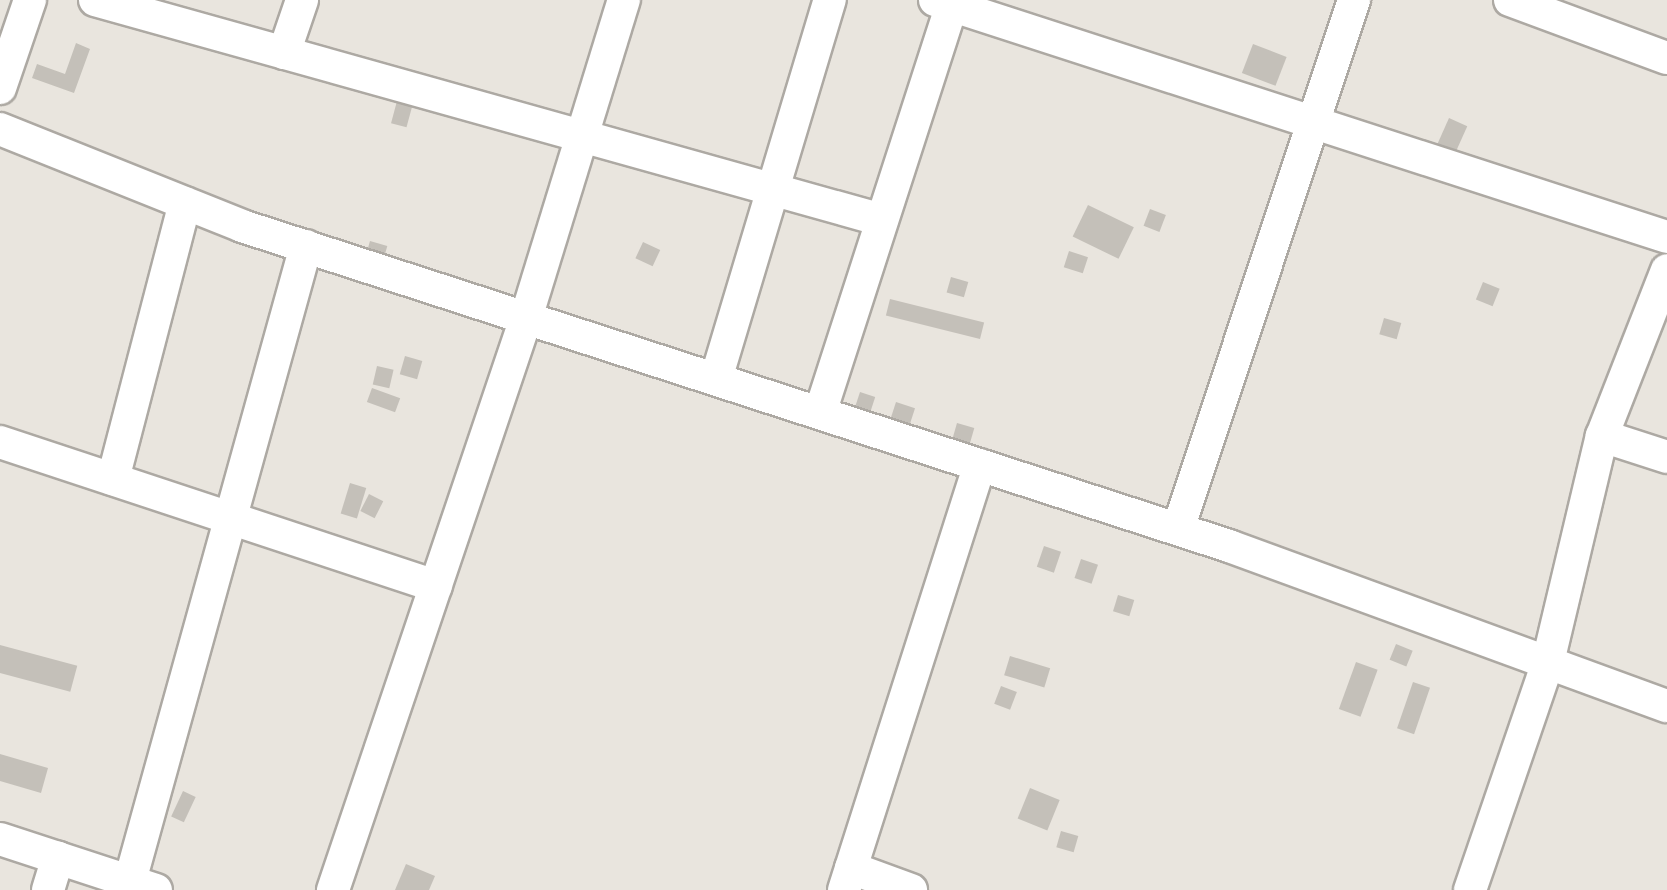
<!DOCTYPE html>
<html>
<head>
<meta charset="utf-8">
<style>
	body { margin:0 }
	#map { position:relative; width:1667px; height:890px; overflow:hidden; background:#e9e5de; font-family:Overpass,sans-serif }
	div>[style] { position:absolute }
	.building>* { inset:0; background:#c4c0b9; transform-origin:0 0 }
	.roads { filter:drop-shadow(2px 0 #ada9a3) drop-shadow(-2px 0 #ada9a3) drop-shadow(0 2px #ada9a3) drop-shadow(0 -2px #ada9a3) }
	.minor>* { height:32px; margin:-16px; padding:0 16px; transform-origin:16px; border-radius:16px; background:#fff }
	span { translate:-50% -50%; white-space:nowrap; text-align:center; line-height:1.15; -webkit-text-stroke:7px #f6f2eb; paint-order:stroke }
</style>
</head>
<body>
<div id="map">
	<div class="building">
		<div style="clip-path:polygon(76px 43px,90px 49px,74px 93px,32px 78px,37px 64px,65px 74px)"></div>
		<div style="left:1253px;top:44px;width:36px;height:31px;rotate:21deg"></div>
		<div style="left:397px;top:101px;width:16px;height:23px;rotate:15deg"></div>
		<div style="left:1449px;top:118px;width:20px;height:32px;rotate:24deg"></div>
		<div style="left:1088px;top:205px;width:51px;height:35px;rotate:26deg"></div>
		<div style="left:1150px;top:209px;width:17px;height:18px;rotate:21deg"></div>
		<div style="left:370px;top:241px;width:18px;height:18px;rotate:16deg"></div>
		<div style="left:643px;top:242px;width:19px;height:18px;rotate:25deg"></div>
		<div style="left:1069px;top:251px;width:20px;height:17px;rotate:18deg"></div>
		<div style="left:951px;top:277px;width:18px;height:16px;rotate:16deg"></div>
		<div style="left:1483px;top:282px;width:18px;height:19px;rotate:22deg"></div>
		<div style="left:890px;top:299px;width:97px;height:17px;rotate:14deg"></div>
		<div style="left:1384px;top:318px;width:18px;height:17px;rotate:16deg"></div>
		<div style="left:405px;top:356px;width:18px;height:19px;rotate:16deg"></div>
		<div style="left:377px;top:366px;width:17px;height:19px;rotate:13deg"></div>
		<div style="left:372px;top:388px;width:30px;height:15px;rotate:20deg"></div>
		<div style="left:860px;top:392px;width:16px;height:18px;rotate:18deg"></div>
		<div style="left:896px;top:402px;width:20px;height:21px;rotate:18deg"></div>
		<div style="left:957px;top:423px;width:18px;height:19px;rotate:16deg"></div>
		<div style="left:350px;top:483px;width:17px;height:32px;rotate:17deg"></div>
		<div style="left:369px;top:494px;width:16px;height:19px;rotate:27deg"></div>
		<div style="left:1044px;top:546px;width:18px;height:22px;rotate:19deg"></div>
		<div style="left:1081px;top:559px;width:18px;height:20px;rotate:19deg"></div>
		<div style="left:1118px;top:595px;width:17px;height:17px;rotate:17deg"></div>
		<div style="left:1396px;top:644px;width:18px;height:17px;rotate:22deg"></div>
		<div style="left:0;top:645px;width:80px;height:27px;rotate:15deg"></div>
		<div style="left:1010px;top:656px;width:42px;height:20px;rotate:17deg"></div>
		<div style="left:1356px;top:662px;width:23px;height:50px;rotate:20deg"></div>
		<div style="left:1413px;top:682px;width:18px;height:49px;rotate:19deg"></div>
		<div style="left:1001px;top:686px;width:17px;height:19px;rotate:21deg"></div>
		<div style="clip-path:polygon(0 754px,48px 768px,41px 793px,0 781px)"></div>
		<div style="left:1030px;top:788px;width:32px;height:33px;rotate:22deg"></div>
		<div style="left:183px;top:791px;width:14px;height:28px;rotate:25deg"></div>
		<div style="left:1061px;top:831px;width:18px;height:17px;rotate:16deg"></div>
		<div style="clip-path:polygon(406px 864px,435px 876px,429px 890px,395px 890px)"></div>
	</div>
	<div class="roads">
		<div class="minor">
			<div style="left:95px;top:0;width:817px;rotate:15.62deg"></div>
			<div style="left:935px;top:0;width:769px;rotate:17.94deg"></div>
			<div style="left:1510px;top:0;width:167px;rotate:20.3deg"></div>
			<div style="left:284px;top:53px;width:56px;rotate:-71.2deg"></div>
			<div style="left:0;top:88px;width:93px;rotate:-71.2deg"></div>
			<div style="left:0;top:129px;width:261px;rotate:21.8deg"></div>
			<div style="left:242px;top:226px;width:1038px;rotate:17.96deg"></div>
			<div style="left:1229px;top:546px;width:466px;rotate:20.1deg"></div>
			<div style="left:716px;top:379px;width:396px;rotate:-73.3deg"></div>
			<div style="left:820px;top:413px;width:434px;rotate:-72.1deg"></div>
			<div style="left:1602px;top:436px;width:68px;rotate:17.9deg"></div>
			<div style="left:0;top:442px;width:459px;rotate:18.3deg"></div>
			<div style="left:113px;top:479px;width:285px;rotate:-75.4deg"></div>
			<div style="left:1178px;top:529px;width:558px;rotate:-71.6deg"></div>
			<div style="left:0;top:839px;width:164px;rotate:18.1deg"></div>
			<div style="left:851px;top:868px;width:64px;rotate:20.1deg"></div>
			<div style="left:130px;top:881px;width:659px;rotate:-74.51deg"></div>
			<div style="left:48px;top:890px;width:34px;rotate:-73deg"></div>
			<div style="left:333px;top:890px;width:604px;rotate:-71.35deg"></div>
			<div style="left:526px;top:318px;width:333px;rotate:-72.9deg"></div>
			<div style="left:844px;top:890px;width:446px;rotate:-72.3deg"></div>
			<div style="left:1470px;top:890px;width:241px;rotate:-71.1deg"></div>
			<div style="left:1548px;top:662px;width:232px;rotate:-76.6deg"></div>
			<div style="left:1602px;top:436px;width:178px;rotate:-68.6deg"></div>
		</div>
	</div>
</div>
</body>
</html>
